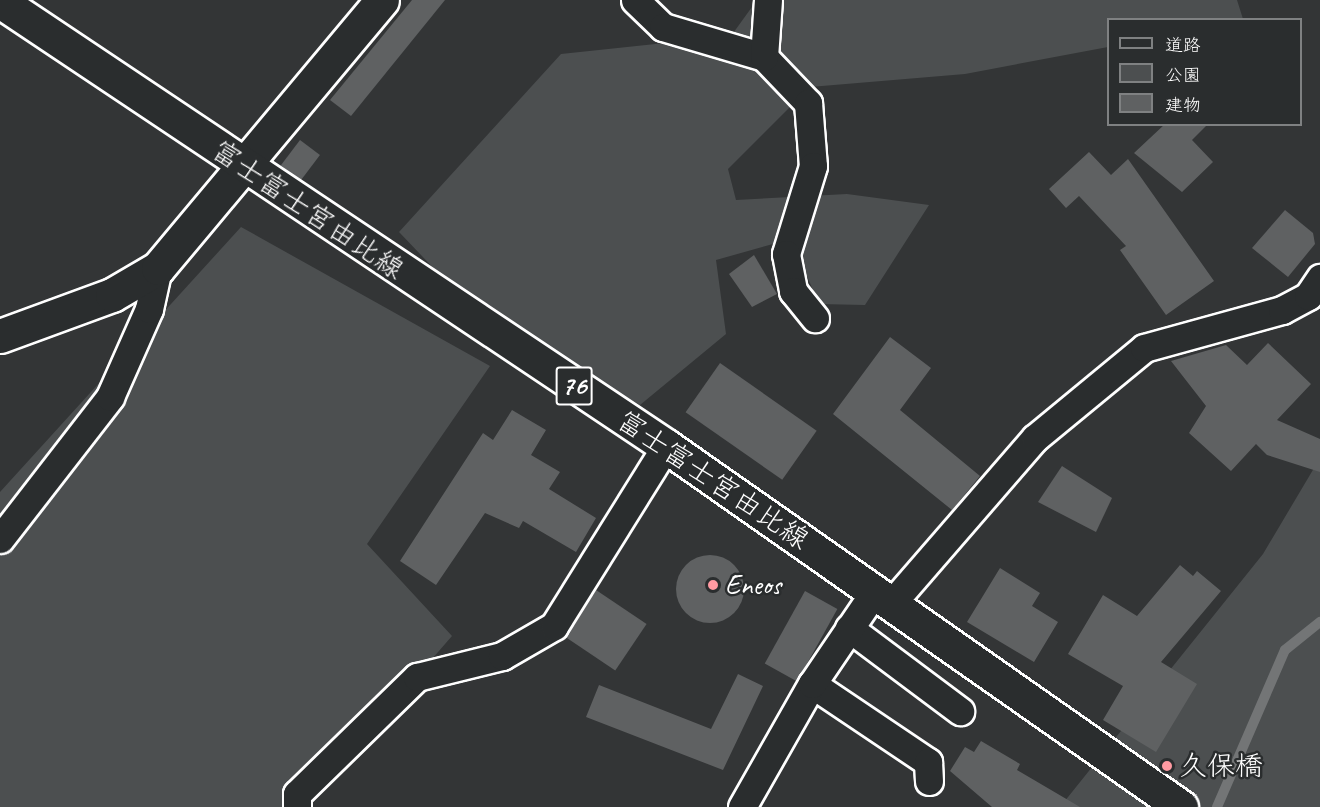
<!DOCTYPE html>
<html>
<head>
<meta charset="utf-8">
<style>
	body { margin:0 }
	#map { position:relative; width:1320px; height:807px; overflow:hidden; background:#333536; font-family:Caveat,"Klee One",sans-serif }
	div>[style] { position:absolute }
	.green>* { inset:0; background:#4c4f50 }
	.stream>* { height:10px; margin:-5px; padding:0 5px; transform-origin:5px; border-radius:5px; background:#737576 }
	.building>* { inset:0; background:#5f6162; transform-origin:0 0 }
	.round { border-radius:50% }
	.roads { filter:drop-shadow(2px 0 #fff) drop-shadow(-2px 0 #fff) drop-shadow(0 2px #fff) drop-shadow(0 -2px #fff) }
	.street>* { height:27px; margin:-13.5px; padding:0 13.5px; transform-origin:13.5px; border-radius:13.5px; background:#2a2d2e }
	.secondary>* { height:33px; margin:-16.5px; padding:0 16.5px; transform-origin:16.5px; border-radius:16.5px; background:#2a2d2e }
	.primary>* { height:33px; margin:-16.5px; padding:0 16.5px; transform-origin:16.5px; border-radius:16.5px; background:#2a2d2e }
	.dots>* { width:16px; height:16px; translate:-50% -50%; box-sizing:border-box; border:3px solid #2a2d2e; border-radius:50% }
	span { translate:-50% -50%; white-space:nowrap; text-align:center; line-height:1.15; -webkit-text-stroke:5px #2a2d2e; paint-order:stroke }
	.shield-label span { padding:2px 4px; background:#2a2d2e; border:2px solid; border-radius:4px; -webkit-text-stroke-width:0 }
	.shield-label { font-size:27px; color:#fff; font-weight:700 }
	.street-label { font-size:28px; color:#fff }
	.poi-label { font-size:28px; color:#fff }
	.left { translate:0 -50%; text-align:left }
	.legend { position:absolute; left:1107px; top:18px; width:195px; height:108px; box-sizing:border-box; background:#2a2d2e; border:2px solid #7f8182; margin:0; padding:8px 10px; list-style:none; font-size:18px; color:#fff }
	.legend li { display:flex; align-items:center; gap:12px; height:30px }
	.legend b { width:30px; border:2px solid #7f8182 }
</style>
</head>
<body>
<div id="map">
	<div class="green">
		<div style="clip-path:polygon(757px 0,1237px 0,1243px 19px,1108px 20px,1108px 47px,965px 74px,810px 87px,728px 169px,736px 200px,847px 194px,929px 205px,865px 305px,819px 304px,791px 239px,716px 260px,726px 334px,640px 405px,463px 299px,399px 232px,561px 54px,731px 36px)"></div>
		<div style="clip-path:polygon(241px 227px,490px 366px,367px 544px,452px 636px,303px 807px,0 807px,0 492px)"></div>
		<div style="clip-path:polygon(1320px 458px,1320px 807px,1060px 807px,1263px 554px)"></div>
	</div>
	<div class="stream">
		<div style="left:1217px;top:807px;width:171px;rotate:-66.6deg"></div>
		<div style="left:1285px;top:650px;width:45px;rotate:-38.7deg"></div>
	</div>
	<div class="building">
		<div style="clip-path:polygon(412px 0,445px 0,351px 116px,330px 100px)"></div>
		<div style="clip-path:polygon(1165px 124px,1208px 124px,1192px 140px,1213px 162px,1182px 192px,1134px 153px)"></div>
		<div style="left:300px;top:140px;width:25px;height:32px;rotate:37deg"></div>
		<div style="clip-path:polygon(1089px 152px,1111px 175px,1128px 159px,1214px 281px,1166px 315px,1120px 250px,1126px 246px,1079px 196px,1066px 208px,1049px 189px)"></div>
		<div style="clip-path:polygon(1285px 210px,1313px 233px,1315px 244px,1288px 277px,1252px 248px)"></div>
		<div style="clip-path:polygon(754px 255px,777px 294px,752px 307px,729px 274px)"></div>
		<div style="clip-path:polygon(890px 337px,931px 368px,900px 410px,980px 476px,952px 510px,833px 414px)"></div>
		<div style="clip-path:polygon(1268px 343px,1311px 384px,1277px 420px,1320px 439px,1320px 472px,1267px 455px,1256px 444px,1231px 471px,1189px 433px,1206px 406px,1171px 361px,1226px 345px,1247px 365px)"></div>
		<div style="left:720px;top:363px;width:118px;height:60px;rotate:35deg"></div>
		<div style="clip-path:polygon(512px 410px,546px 430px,531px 455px,560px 472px,549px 489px,596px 518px,576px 552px,523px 521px,519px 528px,485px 513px,436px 585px,400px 561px,483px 433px,493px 440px)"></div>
		<div style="clip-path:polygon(1062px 466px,1112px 498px,1096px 532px,1038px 502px)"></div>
		<div class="round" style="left:676px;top:555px;width:68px;height:68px"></div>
		<div style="clip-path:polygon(1180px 565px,1193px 576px,1197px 571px,1221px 591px,1161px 662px,1197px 684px,1156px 752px,1103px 720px,1123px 686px,1068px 654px,1103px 595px,1137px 616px)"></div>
		<div style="clip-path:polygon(1000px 568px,1040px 593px,1032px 606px,1058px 622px,1034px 662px,967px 622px)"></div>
		<div style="left:596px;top:590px;width:61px;height:56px;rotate:34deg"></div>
		<div style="left:805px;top:591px;width:37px;height:83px;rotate:29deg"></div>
		<div style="clip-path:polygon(738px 674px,763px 686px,723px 770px,586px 717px,599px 685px,711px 729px)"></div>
		<div style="clip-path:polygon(981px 741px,1020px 764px,1017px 770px,1080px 807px,992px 807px,950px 771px,965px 747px,974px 752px)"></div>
	</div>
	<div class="roads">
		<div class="street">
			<div style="left:635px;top:0;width:39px;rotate:44deg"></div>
			<div style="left:663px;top:27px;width:105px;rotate:16.5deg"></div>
			<div style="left:764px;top:57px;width:64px;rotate:46.3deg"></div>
			<div style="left:808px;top:103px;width:63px;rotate:85.5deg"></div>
			<div style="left:813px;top:166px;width:92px;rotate:107.1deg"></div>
			<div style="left:786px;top:254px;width:38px;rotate:79deg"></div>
			<div style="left:793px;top:291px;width:35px;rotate:51deg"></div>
			<div style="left:764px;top:57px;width:57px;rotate:-86deg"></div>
			<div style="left:0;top:539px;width:180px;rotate:-52.2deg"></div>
			<div style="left:110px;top:397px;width:96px;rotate:-66.1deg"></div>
			<div style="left:149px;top:309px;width:42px;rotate:-77.6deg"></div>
			<div style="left:892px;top:603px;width:218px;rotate:-49.1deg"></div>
			<div style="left:1035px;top:438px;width:141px;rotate:-39.5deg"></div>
			<div style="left:1144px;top:348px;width:143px;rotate:-15.4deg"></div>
			<div style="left:1282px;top:310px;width:30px;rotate:-28deg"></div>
			<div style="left:1308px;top:296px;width:22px;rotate:-56deg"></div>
			<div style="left:849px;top:628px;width:139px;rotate:36.8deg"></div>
			<div style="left:812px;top:684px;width:140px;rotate:33.9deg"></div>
			<div style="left:928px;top:762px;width:19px;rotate:87deg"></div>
			<div style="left:297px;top:807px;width:13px;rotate:-90deg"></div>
			<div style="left:297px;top:794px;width:168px;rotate:-44.3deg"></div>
			<div style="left:417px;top:677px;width:88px;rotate:-13.9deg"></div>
			<div style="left:502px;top:656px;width:60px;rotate:-30deg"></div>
			<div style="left:554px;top:626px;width:212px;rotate:-58.1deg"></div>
			<div style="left:742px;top:807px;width:142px;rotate:-60.4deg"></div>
			<div style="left:812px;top:684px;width:112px;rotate:-55.9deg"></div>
		</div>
		<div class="secondary">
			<div style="left:0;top:336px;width:119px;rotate:-20.1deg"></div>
			<div style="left:112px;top:295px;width:53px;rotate:-30.4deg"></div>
			<div style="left:158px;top:268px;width:349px;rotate:-50.1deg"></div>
		</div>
		<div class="primary">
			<div style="left:0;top:1px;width:801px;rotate:33.75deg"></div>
			<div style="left:666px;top:446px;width:629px;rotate:35.03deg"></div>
		</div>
	</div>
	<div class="dots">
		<div style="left:713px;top:585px;background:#ff9aa2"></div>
		<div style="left:1167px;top:766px;background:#ff9aa2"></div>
	</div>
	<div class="shield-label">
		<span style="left:574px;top:386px">76</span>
	</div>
	<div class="street-label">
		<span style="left:308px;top:210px;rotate:34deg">富士富士宮由比線</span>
		<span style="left:713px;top:480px;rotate:34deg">富士富士宮由比線</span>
	</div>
	<div class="poi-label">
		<span class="left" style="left:725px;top:585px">Eneos</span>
		<span class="left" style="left:1179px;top:766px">久保橋</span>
	</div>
	<ul class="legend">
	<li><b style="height:8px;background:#2a2d2e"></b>道路</li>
	<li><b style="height:16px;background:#4c4f50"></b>公園</li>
	<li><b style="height:16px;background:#5f6162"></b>建物</li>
	</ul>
</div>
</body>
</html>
